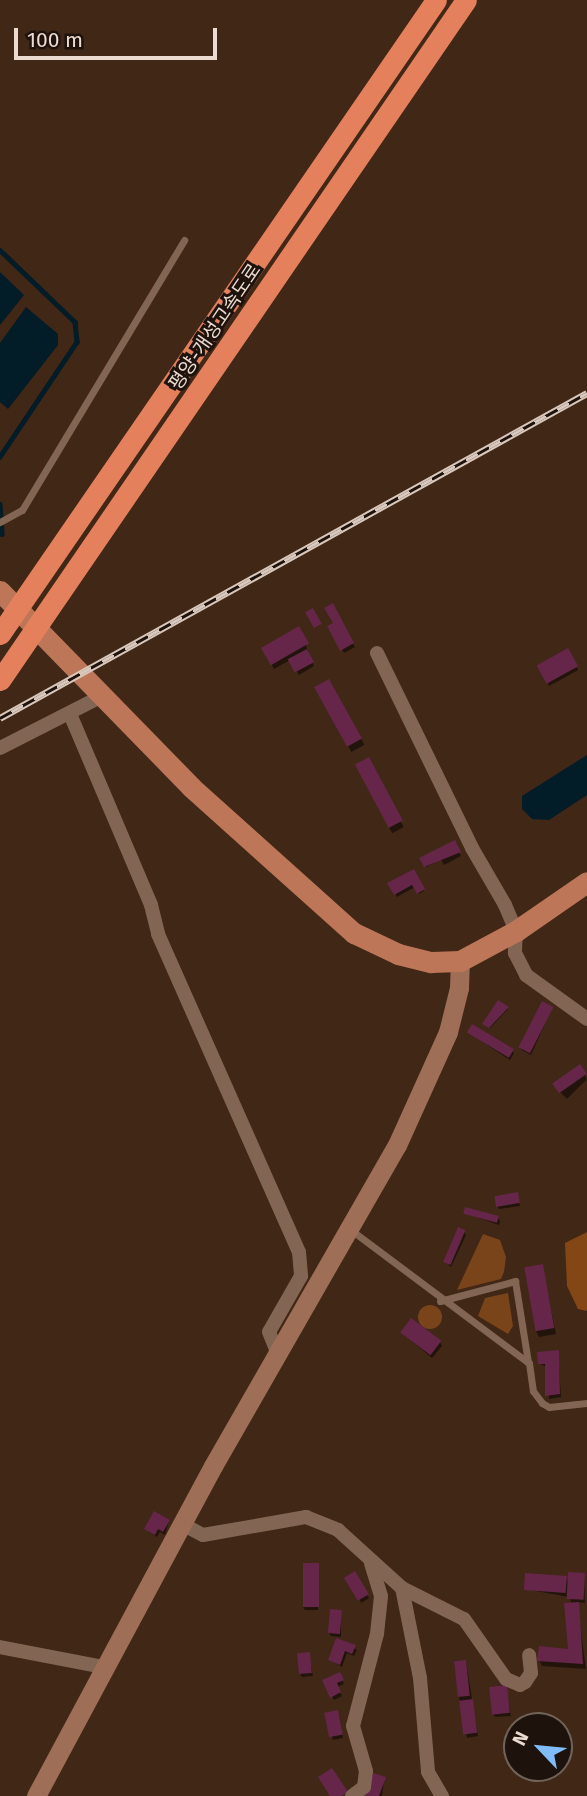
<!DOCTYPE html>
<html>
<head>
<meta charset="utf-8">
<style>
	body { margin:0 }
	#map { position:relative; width:587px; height:1796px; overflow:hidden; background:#402716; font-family:"Fira Sans","Noto Sans KR",sans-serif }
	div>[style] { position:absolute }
	.green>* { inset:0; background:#79441a }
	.round { border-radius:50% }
	.forest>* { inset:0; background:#834715 }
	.water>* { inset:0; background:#021c28 }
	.shadow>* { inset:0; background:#0007; transform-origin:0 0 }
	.stream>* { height:4.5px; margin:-2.25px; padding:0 2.25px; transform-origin:2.25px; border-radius:2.25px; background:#021c28 }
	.building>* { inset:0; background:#65264a; transform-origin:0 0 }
	.lane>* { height:7px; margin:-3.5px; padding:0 3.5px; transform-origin:3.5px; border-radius:3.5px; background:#826653 }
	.street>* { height:14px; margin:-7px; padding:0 7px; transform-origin:7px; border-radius:7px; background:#826653 }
	.secondary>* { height:19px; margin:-9.5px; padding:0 9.5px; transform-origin:9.5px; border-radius:9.5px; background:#9f6e56 }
	.primary>* { height:21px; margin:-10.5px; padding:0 10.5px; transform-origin:10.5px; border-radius:10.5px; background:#bd7658 }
	.highway>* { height:21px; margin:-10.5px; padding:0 10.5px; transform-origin:10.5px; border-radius:10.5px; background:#e4815c }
	.rail>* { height:7px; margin-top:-3.5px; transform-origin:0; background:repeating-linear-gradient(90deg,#1e130c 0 13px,#d9c8bd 0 26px); box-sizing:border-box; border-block:2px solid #d9c8bd }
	span { translate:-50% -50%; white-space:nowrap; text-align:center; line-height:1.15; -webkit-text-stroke:6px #1e130c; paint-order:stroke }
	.street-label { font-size:19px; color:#ebdbd0 }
	.north { position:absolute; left:503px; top:1712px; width:70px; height:70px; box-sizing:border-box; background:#1e130c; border:2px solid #70635a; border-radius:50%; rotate:296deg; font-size:19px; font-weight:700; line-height:28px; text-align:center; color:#ebdbd0 }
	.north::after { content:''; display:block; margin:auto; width:24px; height:32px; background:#7fbdfa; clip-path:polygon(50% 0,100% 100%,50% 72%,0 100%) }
	.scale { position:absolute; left:14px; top:28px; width:203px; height:32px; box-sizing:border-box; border:4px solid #ebdbd0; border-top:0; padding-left:9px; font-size:21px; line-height:24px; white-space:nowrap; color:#ebdbd0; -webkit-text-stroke:5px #1e130c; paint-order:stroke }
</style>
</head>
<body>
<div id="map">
	<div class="green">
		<div style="clip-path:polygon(483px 1234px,500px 1240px,506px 1257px,504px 1272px,501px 1279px,457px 1290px)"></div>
		<div style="clip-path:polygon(508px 1293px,513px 1326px,508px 1334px,478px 1316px,485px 1298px)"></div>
		<div class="round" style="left:418px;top:1305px;width:24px;height:24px"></div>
	</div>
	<div class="forest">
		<div style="clip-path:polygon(587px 1232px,587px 1311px,578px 1309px,567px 1286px,565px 1243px)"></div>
	</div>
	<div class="water">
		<div style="clip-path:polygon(0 272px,24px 295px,0 325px)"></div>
		<div style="clip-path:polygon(26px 307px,58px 334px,58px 345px,8px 409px,0 402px,0 343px)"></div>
		<div style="clip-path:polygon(587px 755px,587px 795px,549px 820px,532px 819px,522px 809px,522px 796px)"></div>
	</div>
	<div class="shadow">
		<div style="clip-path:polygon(332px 606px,355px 647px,344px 653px,329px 627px,335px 624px)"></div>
		<div style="clip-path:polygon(299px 628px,314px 666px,299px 675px,290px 660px,274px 669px,262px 648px)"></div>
		<div style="left:567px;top:650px;width:23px;height:33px;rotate:61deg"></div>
		<div style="left:329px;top:681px;width:73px;height:15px;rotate:61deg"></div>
		<div style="left:368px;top:760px;width:76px;height:13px;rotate:62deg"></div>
		<div style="clip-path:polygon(454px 842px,461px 856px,444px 865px,441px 859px,426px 867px,422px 859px)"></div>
		<div style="clip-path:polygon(413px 871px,424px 891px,419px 894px,415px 887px,397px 897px,390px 884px)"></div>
		<div style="clip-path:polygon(498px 1002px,508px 1009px,490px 1028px,485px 1025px)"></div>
		<div style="clip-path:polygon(552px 1008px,531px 1055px,522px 1050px,520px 1047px)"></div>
		<div style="clip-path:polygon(469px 1033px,512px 1050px,514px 1053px,510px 1060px)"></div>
		<div style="clip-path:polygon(580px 1066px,587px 1079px,567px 1099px,560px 1092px)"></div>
		<div style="clip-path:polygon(517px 1194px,520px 1206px,499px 1209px,497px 1206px)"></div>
		<div style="clip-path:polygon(465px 1213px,498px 1218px,500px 1221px,499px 1225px)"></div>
		<div style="clip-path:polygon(464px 1232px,466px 1235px,451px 1267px,444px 1261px)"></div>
		<div style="clip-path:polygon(542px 1266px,556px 1334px,539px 1337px,536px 1331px)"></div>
		<div style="clip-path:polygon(402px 1333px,440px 1342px,442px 1346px,432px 1358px)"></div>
		<div style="clip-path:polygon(558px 1351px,561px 1397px,549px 1399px,547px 1367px,540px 1364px)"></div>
		<div style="clip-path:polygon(169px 1521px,165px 1535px,160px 1532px,157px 1537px,146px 1529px)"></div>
		<div style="clip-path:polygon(318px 1565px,318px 1610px,305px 1610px,303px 1607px)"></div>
		<div style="left:355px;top:1573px;width:29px;height:9px;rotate:61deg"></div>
		<div style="clip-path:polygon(584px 1575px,585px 1603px,577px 1602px,586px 1669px,542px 1666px,539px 1660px,569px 1651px,572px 1604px,569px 1597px,525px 1589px,566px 1578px,570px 1585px)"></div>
		<div style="clip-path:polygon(341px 1612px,341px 1637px,331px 1636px,329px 1633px)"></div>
		<div style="clip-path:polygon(338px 1640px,357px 1650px,354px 1656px,347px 1653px,342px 1667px,330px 1660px)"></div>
		<div style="clip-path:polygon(309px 1654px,313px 1676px,302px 1677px,300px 1674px)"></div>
		<div style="clip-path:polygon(466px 1662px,478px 1736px,467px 1738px,459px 1697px)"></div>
		<div style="clip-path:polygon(339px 1674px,344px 1684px,337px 1687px,342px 1696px,334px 1700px,324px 1681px)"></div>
		<div style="clip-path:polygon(506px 1687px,511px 1716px,495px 1717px,493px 1714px)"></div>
		<div style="clip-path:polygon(326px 1714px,339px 1715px,343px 1738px,333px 1740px)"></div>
		<div style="clip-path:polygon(384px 1779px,382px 1796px,367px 1796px)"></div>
	</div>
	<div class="stream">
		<div style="left:0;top:250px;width:104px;rotate:43.8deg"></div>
		<div style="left:75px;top:322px;width:20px;rotate:84deg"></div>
		<div style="left:77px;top:342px;width:138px;rotate:123.8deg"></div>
		<div style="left:0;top:504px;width:30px;rotate:86deg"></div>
	</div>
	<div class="building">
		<div style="clip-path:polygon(333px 603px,354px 643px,340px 651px,327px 626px,333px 623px,324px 608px)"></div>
		<div style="left:313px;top:608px;width:18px;height:9px;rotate:61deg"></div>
		<div style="left:299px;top:626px;width:20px;height:44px;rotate:60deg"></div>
		<div style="left:568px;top:648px;width:21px;height:36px;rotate:61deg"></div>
		<div style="left:307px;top:649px;width:15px;height:22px;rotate:62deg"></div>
		<div style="left:329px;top:679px;width:68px;height:17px;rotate:61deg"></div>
		<div style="left:369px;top:757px;width:72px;height:16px;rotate:62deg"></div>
		<div style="clip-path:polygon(455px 840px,461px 852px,424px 867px,419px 858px)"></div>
		<div style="clip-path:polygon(414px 869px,425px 889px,417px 894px,412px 885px,394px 895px,387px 883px)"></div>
		<div style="clip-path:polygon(498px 1000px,509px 1007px,489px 1028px,482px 1024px)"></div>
		<div style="left:542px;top:1001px;width:13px;height:52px;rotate:27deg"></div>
		<div style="left:472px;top:1024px;width:49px;height:10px;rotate:31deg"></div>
		<div style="left:580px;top:1064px;width:12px;height:34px;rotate:55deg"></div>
		<div style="left:518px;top:1192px;width:11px;height:24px;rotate:80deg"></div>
		<div style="left:465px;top:1207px;width:35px;height:7px;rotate:15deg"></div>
		<div style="left:458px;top:1227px;width:8px;height:38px;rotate:23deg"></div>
		<div style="left:543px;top:1264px;width:65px;height:19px;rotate:80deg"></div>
		<div style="left:411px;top:1318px;width:38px;height:18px;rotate:37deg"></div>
		<div style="clip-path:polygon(559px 1350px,560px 1394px,545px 1396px,545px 1364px,538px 1364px,537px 1352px)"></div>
		<div style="clip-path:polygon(154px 1511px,170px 1520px,163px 1532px,158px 1529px,155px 1535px,144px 1529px)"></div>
		<div style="left:303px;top:1563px;width:16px;height:44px"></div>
		<div style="left:355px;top:1571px;width:27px;height:13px;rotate:59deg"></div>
		<div style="left:568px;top:1572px;width:17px;height:27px;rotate:3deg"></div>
		<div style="left:525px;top:1573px;width:42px;height:17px;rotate:4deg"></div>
		<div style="clip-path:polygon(579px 1602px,583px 1664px,537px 1661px,539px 1646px,568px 1649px,564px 1603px)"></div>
		<div style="left:330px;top:1609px;width:12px;height:24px;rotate:5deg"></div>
		<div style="clip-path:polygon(336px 1638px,356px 1645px,352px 1654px,345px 1651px,340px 1665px,328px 1660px)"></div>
		<div style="left:310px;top:1652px;width:21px;height:13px;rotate:85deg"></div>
		<div style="left:466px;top:1660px;width:36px;height:12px;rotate:84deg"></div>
		<div style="clip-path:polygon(340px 1672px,344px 1680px,337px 1683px,341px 1692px,330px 1698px,322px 1680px)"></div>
		<div style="left:507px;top:1685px;width:28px;height:18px;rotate:84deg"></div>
		<div style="left:473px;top:1699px;width:34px;height:14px;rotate:83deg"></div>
		<div style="left:338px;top:1710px;width:25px;height:14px;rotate:79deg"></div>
		<div style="clip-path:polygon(332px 1768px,348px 1792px,341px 1796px,330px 1796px,318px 1777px)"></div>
		<div style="clip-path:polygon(373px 1773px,386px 1777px,379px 1796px,365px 1796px)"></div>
	</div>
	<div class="lane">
		<div style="left:0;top:522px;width:25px;rotate:-29deg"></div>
		<div style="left:22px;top:510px;width:315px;rotate:-59deg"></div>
		<div style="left:351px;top:1230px;width:222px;rotate:36.8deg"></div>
		<div style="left:529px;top:1363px;width:28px;rotate:82deg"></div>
		<div style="left:533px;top:1391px;width:15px;rotate:53deg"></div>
		<div style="left:542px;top:1403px;width:8px;rotate:30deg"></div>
		<div style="left:549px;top:1407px;width:38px;rotate:-6deg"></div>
		<div style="left:440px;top:1301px;width:78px;rotate:-14.9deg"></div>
		<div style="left:515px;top:1281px;width:82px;rotate:80.9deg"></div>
	</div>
	<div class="street">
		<div style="left:377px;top:653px;width:217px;rotate:64deg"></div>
		<div style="left:472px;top:848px;width:66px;rotate:59.9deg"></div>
		<div style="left:505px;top:905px;width:28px;rotate:67deg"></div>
		<div style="left:516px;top:931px;width:22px;rotate:93deg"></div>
		<div style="left:515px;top:953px;width:25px;rotate:63deg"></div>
		<div style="left:526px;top:975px;width:75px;rotate:35.8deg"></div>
		<div style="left:70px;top:714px;width:207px;rotate:67deg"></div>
		<div style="left:151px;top:905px;width:30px;rotate:76deg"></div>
		<div style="left:158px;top:934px;width:348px;rotate:66.1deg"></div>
		<div style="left:299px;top:1252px;width:24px;rotate:85deg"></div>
		<div style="left:301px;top:1276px;width:64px;rotate:119.7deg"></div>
		<div style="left:269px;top:1332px;width:22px;rotate:68deg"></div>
		<div style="left:0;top:748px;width:114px;rotate:-27deg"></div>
		<div style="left:184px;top:1525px;width:21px;rotate:28deg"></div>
		<div style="left:203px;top:1535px;width:105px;rotate:-9.9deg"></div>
		<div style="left:306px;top:1517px;width:35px;rotate:22deg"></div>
		<div style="left:338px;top:1530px;width:86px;rotate:42.2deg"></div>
		<div style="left:402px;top:1588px;width:69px;rotate:26.6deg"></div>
		<div style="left:464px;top:1619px;width:73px;rotate:55deg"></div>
		<div style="left:506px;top:1679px;width:15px;rotate:23deg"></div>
		<div style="left:520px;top:1685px;width:6px;rotate:-31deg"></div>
		<div style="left:525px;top:1682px;width:11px;rotate:-56deg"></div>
		<div style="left:531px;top:1673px;width:18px;rotate:-96deg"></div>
		<div style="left:402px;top:1588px;width:92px;rotate:78.7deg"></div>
		<div style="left:420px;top:1678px;width:94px;rotate:85.1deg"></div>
		<div style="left:428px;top:1772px;width:28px;rotate:60deg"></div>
		<div style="left:0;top:1647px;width:106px;rotate:10.9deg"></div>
		<div style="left:352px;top:1796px;width:15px;rotate:-37deg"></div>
		<div style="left:364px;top:1787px;width:16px;rotate:-83deg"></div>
		<div style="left:366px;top:1771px;width:47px;rotate:-106.1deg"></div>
		<div style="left:353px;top:1726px;width:95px;rotate:-75.4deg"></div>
		<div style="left:377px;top:1634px;width:38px;rotate:-84deg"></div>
		<div style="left:381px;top:1596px;width:34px;rotate:-107deg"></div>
	</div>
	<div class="secondary">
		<div style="left:36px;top:1796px;width:374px;rotate:-61.8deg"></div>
		<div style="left:213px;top:1466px;width:370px;rotate:-60.2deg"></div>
		<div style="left:397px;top:1145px;width:124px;rotate:-65.7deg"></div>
		<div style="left:448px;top:1032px;width:45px;rotate:-76deg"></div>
		<div style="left:459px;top:988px;width:27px;rotate:-88deg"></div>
	</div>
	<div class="primary">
		<div style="left:0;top:591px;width:274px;rotate:45.7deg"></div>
		<div style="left:191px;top:787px;width:219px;rotate:41.9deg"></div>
		<div style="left:354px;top:933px;width:49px;rotate:25.5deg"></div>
		<div style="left:398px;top:954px;width:34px;rotate:14deg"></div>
		<div style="left:431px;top:962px;width:29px;rotate:-2deg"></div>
		<div style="left:460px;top:961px;width:64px;rotate:-28.2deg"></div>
		<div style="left:516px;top:931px;width:86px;rotate:-34.6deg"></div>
	</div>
	<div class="highway">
		<div style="left:0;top:634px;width:769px;rotate:-55.48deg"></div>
		<div style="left:0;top:680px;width:824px;rotate:-55.58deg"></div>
	</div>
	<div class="rail">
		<div style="left:0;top:718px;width:671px;rotate:-28.97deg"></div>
	</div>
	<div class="street-label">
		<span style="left:215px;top:327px;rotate:-56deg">평양-개성고속도로</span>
	</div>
	<div class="north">N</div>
	<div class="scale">100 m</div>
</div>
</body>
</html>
